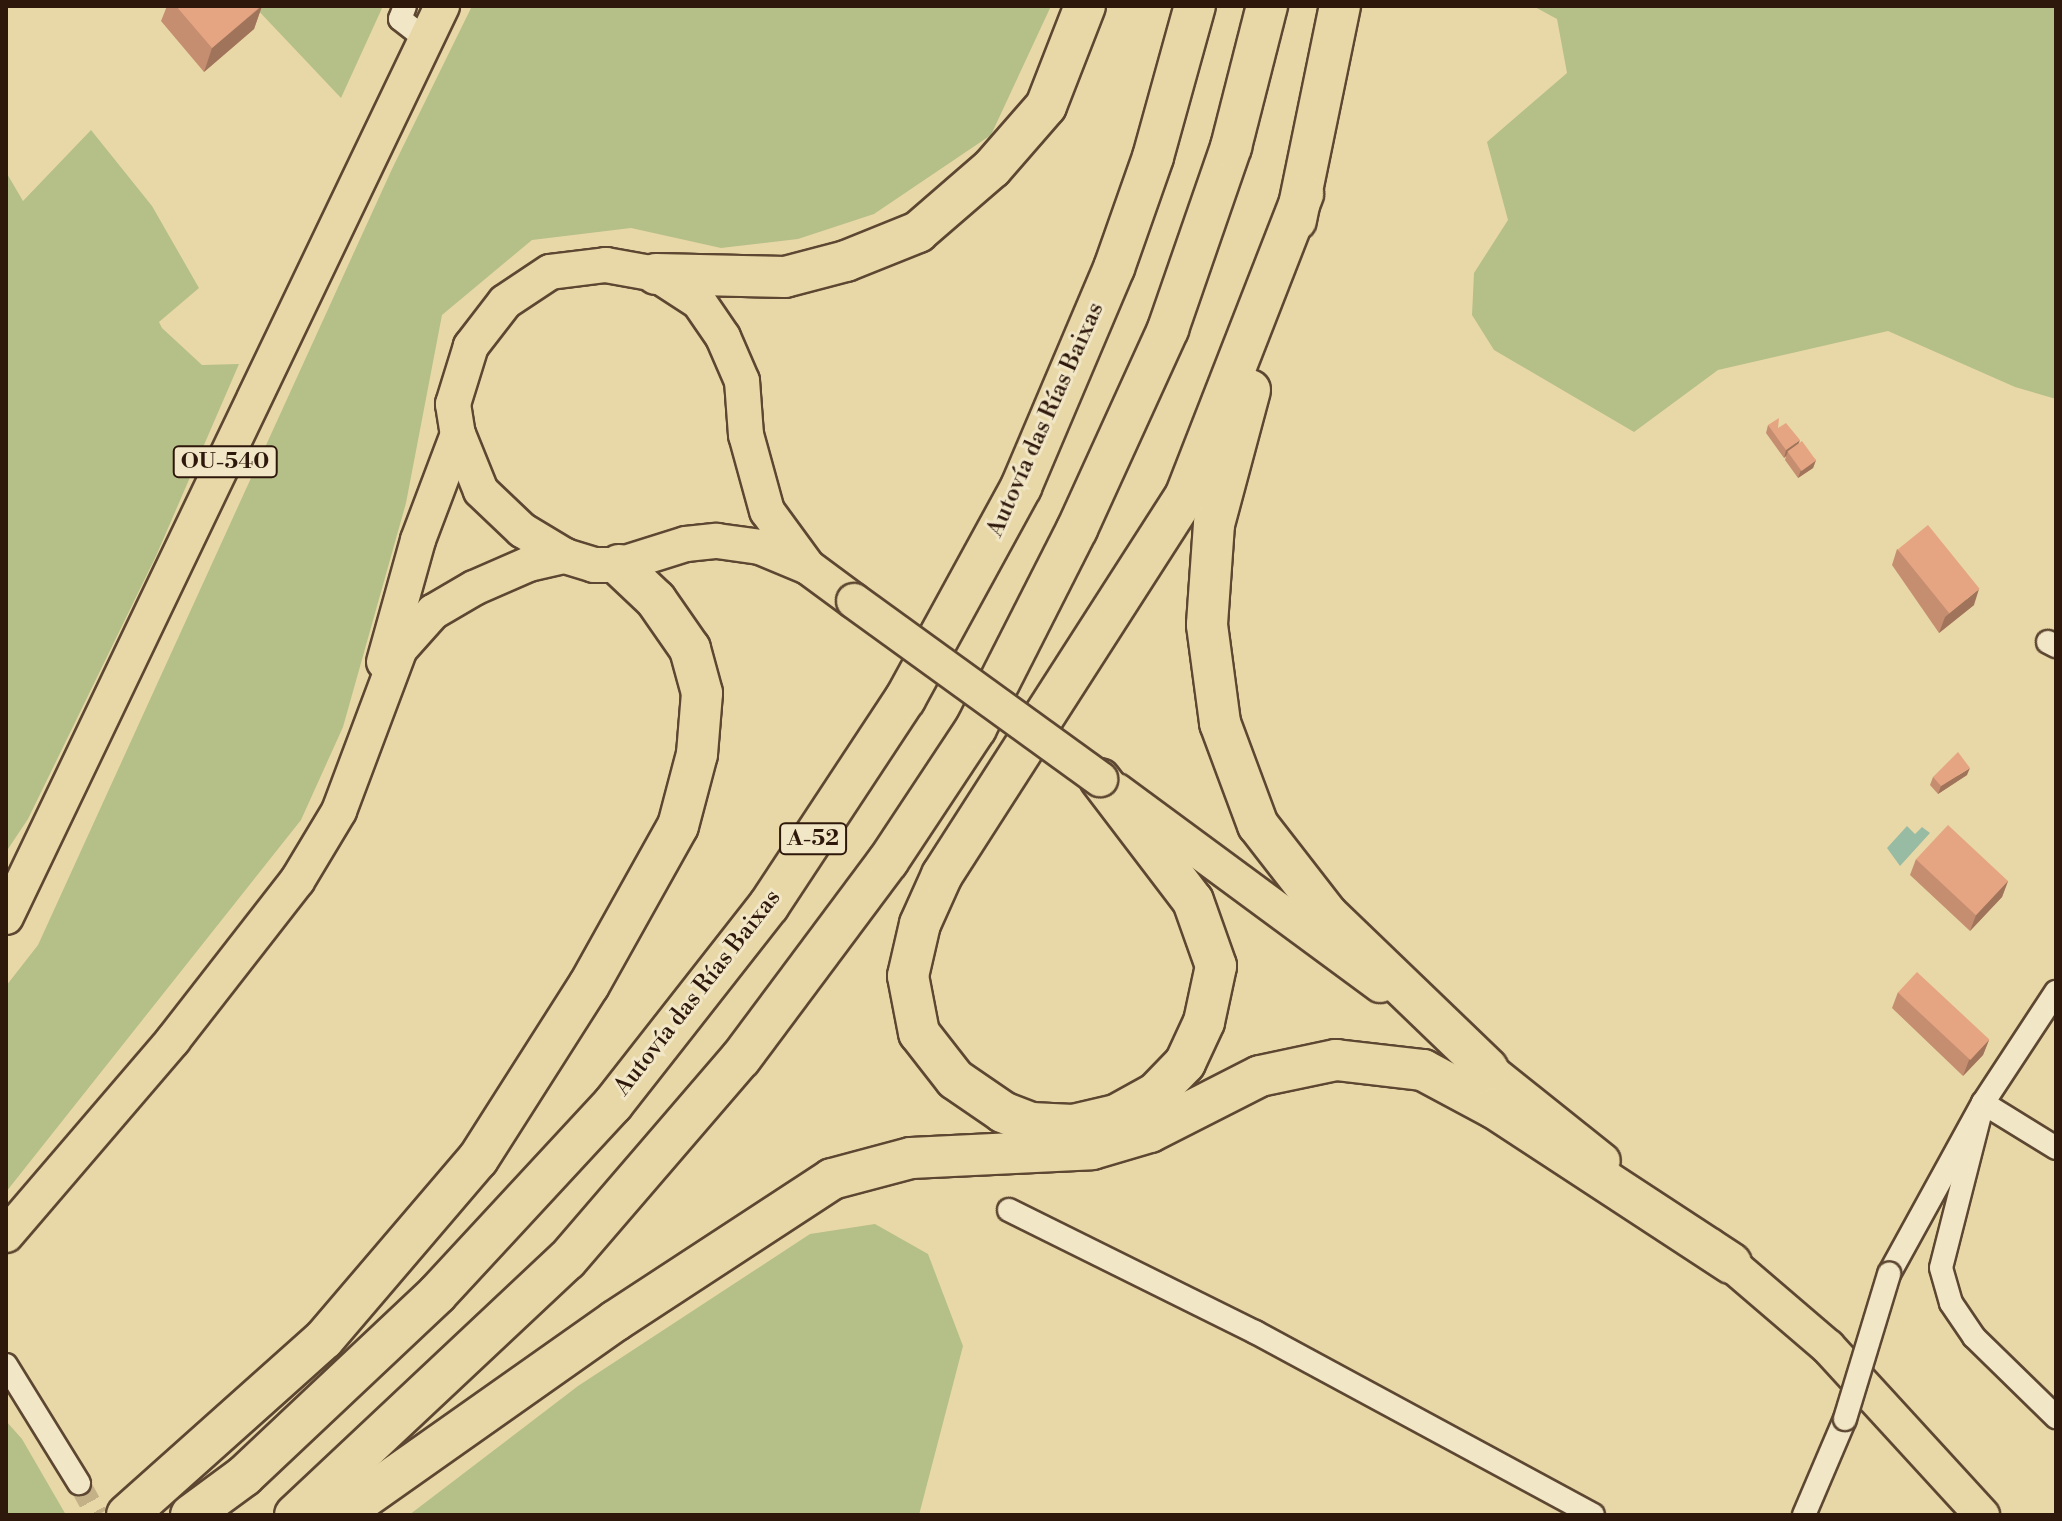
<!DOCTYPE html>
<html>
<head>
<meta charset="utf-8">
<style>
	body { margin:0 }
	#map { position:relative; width:2062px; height:1521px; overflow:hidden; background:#e9d8a7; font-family:"Libre Bodoni",serif }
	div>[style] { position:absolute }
	.green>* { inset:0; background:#b5bf88 }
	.water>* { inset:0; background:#98bba3 }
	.street-tunnel>* { height:22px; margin-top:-11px; transform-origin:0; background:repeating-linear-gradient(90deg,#c4b188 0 22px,transparent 0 33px) }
	.roads { filter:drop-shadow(2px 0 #5d4732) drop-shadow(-2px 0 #5d4732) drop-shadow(0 2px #5d4732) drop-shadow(0 -2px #5d4732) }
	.street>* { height:22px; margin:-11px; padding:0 11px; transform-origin:11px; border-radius:11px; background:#f1e6c6 }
	.primary>* { height:34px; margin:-17px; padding:0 17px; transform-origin:17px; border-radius:17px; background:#e9d8a7 }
	.highway>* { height:40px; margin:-20px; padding:0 20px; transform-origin:20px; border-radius:20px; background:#e9d8a7 }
	.bridges { filter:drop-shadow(2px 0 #5d4732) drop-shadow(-2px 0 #5d4732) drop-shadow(0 2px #5d4732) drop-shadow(0 -2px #5d4732) }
	.street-bridge>* { height:22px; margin:-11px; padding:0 11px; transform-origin:11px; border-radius:11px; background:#f1e6c6 }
	.primary-bridge>* { height:34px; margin:-17px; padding:0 17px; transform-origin:17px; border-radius:17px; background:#e9d8a7 }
	.wall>* { inset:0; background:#c58e70 }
	.shaded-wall>* { inset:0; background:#a0745b }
	.building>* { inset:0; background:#e5a582; transform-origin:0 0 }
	span { translate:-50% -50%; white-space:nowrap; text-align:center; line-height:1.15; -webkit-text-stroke:6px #f1e6c6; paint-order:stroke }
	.shield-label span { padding:2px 6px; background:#f1e6c6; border:2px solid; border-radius:6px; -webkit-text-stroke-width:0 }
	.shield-label { font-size:22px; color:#2e170b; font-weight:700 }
	.street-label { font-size:24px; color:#2e170b }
	.frame { position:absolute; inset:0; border:8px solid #2e170b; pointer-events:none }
</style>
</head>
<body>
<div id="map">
	<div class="green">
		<div style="clip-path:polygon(254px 6px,383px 6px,341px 98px)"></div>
		<div style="clip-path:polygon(472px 6px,1051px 6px,991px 135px,874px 214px,798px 239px,721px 248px,631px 228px,532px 240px,442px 315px,406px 503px,343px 727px,301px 820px,6px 1192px,6px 986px,38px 945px,392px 169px)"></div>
		<div style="clip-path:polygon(1533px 6px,2056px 6px,2056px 399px,2015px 387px,1888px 331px,1718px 370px,1634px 432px,1494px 350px,1472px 315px,1474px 273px,1508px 220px,1487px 142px,1567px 73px,1557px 19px)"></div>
		<div style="clip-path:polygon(91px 130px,152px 206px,199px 288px,159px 322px,162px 328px,202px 365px,239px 364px,156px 556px,28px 819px,6px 852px,6px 172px,23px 201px)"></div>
		<div style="clip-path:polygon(875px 1224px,928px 1254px,963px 1346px,919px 1515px,409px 1515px,578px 1386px,810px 1234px)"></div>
		<div style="clip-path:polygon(6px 1421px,22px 1439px,66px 1515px,6px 1515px)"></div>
	</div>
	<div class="water">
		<div style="clip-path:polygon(1907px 826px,1915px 834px,1922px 827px,1930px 833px,1900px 866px,1887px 848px)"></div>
	</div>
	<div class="street-tunnel">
		<div style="left:79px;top:1483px;width:37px;rotate:61deg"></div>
	</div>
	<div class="roads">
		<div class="street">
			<div style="left:405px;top:6px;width:14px;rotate:111deg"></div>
			<div style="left:400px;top:19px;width:33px;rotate:38deg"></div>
			<div style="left:2048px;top:642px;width:9px;rotate:27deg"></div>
			<div style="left:2056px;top:1148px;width:86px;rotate:-148.3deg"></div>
			<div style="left:1983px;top:1103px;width:170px;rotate:104.3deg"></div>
			<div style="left:1941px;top:1268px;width:36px;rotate:74deg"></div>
			<div style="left:1951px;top:1303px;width:41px;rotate:55.9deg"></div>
			<div style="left:1974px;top:1337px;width:115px;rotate:44.3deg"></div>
			<div style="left:1009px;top:1210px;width:275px;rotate:26.4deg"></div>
			<div style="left:1255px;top:1332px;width:384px;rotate:28.4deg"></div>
			<div style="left:1889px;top:1274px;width:195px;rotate:-61.2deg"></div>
			<div style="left:1983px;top:1103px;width:133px;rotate:-56.7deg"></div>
			<div style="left:6px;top:1365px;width:139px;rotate:58.3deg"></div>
			<div style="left:1804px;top:1515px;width:104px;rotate:-66.9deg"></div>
		</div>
		<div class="primary">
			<div style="left:808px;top:567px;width:69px;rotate:-126.2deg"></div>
			<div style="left:767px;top:511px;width:79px;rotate:-105.4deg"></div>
			<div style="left:746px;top:435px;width:54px;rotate:-94.2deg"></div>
			<div style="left:742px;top:381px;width:48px;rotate:-113.4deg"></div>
			<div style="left:723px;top:337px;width:42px;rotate:-124.4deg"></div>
			<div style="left:699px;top:302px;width:51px;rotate:-146.9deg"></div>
			<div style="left:656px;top:274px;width:51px;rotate:-169.8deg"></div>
			<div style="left:606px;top:265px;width:56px;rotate:172.9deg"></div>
			<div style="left:550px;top:272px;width:54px;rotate:146.3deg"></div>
			<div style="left:505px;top:302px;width:56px;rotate:127.7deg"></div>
			<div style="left:471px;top:346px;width:61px;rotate:107.2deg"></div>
			<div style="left:453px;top:404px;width:30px;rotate:81deg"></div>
			<div style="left:458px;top:434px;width:61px;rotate:68deg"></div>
			<div style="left:481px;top:491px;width:57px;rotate:43.6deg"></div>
			<div style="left:522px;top:530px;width:50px;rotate:31.2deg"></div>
			<div style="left:565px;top:556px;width:30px;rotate:17deg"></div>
			<div style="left:594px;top:565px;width:25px"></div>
			<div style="left:619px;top:565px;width:70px;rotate:-17.4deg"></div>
			<div style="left:686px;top:544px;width:31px;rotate:-6deg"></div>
			<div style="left:717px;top:541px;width:43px;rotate:7.9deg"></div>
			<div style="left:760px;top:547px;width:52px;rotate:22.6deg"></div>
			<div style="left:808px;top:567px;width:57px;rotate:36.5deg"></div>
			<div style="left:384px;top:662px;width:127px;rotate:-74.4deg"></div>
			<div style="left:418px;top:540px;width:113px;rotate:-69.3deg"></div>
			<div style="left:1117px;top:791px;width:327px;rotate:36.4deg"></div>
			<div style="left:6px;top:917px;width:1010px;rotate:-64.42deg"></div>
			<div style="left:1469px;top:1054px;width:171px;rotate:38.6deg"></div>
			<div style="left:6px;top:1235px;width:257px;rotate:-49.4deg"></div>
			<div style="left:173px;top:1040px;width:202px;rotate:-52.1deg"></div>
			<div style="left:297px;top:881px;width:82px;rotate:-59deg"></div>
			<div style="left:339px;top:811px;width:173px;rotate:-69.4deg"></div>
			<div style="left:400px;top:649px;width:50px;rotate:-48.3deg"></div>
			<div style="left:433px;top:612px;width:48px;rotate:-30.3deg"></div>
			<div style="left:474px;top:588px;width:60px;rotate:-23.6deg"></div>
			<div style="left:529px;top:564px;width:37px;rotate:-13deg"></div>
			<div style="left:1710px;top:1246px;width:155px;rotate:40.6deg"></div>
			<div style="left:1828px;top:1347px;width:228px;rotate:47.5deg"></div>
		</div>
		<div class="highway">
			<div style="left:1296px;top:220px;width:218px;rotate:-78.4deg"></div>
			<div style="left:656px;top:274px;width:129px;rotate:1.3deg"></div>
			<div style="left:785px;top:277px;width:63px;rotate:-14.7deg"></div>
			<div style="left:846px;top:261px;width:78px;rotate:-21.9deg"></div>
			<div style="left:918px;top:232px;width:98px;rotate:-40.9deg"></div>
			<div style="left:992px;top:168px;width:82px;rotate:-48.9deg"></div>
			<div style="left:1046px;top:106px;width:107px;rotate:-68.7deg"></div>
			<div style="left:1250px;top:390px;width:139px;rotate:105deg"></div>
			<div style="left:1214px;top:524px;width:101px;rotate:94deg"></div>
			<div style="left:1207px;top:625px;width:99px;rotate:82.4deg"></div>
			<div style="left:1220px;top:723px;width:109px;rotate:69.6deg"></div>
			<div style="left:1258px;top:825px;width:113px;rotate:52.2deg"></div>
			<div style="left:1327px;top:914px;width:223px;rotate:43.9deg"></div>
			<div style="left:1100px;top:779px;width:153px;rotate:52.7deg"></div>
			<div style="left:1193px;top:901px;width:69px;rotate:70.5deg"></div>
			<div style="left:1216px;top:966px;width:57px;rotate:102.1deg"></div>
			<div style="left:1204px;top:1022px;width:45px;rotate:114.9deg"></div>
			<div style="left:1185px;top:1063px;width:42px;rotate:134deg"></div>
			<div style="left:1156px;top:1093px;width:46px;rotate:151.2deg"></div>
			<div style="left:1116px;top:1115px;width:44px;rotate:166.9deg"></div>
			<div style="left:1073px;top:1125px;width:42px;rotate:-177.3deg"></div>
			<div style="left:1031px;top:1123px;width:30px;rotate:-159deg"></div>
			<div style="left:1003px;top:1112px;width:58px;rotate:-145.5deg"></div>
			<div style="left:955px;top:1079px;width:58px;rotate:-128deg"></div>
			<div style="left:919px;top:1033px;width:58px;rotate:-100.9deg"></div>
			<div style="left:908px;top:976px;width:53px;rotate:-77deg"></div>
			<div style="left:920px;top:924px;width:54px;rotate:-65.8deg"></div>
			<div style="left:942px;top:875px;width:449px;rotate:-57.3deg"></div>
			<div style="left:1185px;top:497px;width:325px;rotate:-68.7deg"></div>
			<div style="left:127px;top:1515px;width:264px;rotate:-41.8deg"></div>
			<div style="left:324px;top:1339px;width:237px;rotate:-49.5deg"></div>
			<div style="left:478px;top:1159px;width:206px;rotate:-57.5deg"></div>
			<div style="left:589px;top:985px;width:182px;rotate:-60.8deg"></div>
			<div style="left:678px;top:826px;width:74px;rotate:-75.2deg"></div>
			<div style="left:697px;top:754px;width:61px;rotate:-85.3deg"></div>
			<div style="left:702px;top:693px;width:46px;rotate:-105.3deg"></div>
			<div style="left:690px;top:649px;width:60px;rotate:-124.8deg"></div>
			<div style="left:656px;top:600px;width:51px;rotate:-136.6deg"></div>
			<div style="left:191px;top:1515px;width:66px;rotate:-36.3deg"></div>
			<div style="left:244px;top:1476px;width:265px;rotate:-43.3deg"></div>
			<div style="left:437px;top:1294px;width:259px;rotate:-47.2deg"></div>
			<div style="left:613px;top:1104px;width:253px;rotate:-51.9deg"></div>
			<div style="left:769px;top:905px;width:247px;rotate:-56.6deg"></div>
			<div style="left:905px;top:699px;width:242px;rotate:-61.3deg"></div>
			<div style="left:1021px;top:487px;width:238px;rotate:-67deg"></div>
			<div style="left:1114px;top:268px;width:118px;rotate:-70.6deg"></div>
			<div style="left:1153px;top:157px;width:157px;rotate:-74.5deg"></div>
			<div style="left:295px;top:1515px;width:373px;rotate:-43.2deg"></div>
			<div style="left:567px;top:1260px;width:267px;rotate:-49.3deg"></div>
			<div style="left:741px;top:1058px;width:246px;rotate:-53.3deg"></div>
			<div style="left:888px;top:861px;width:159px;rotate:-56.5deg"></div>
			<div style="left:976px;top:728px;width:223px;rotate:-63.1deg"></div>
			<div style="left:1077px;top:529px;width:220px;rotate:-65.5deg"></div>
			<div style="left:1168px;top:329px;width:193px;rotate:-70.9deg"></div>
			<div style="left:1231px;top:147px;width:146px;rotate:-75.7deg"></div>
			<div style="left:340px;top:1515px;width:337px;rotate:-35.2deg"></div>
			<div style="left:615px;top:1321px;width:259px;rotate:-33.2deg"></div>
			<div style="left:832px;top:1179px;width:82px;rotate:-14.9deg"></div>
			<div style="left:911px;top:1158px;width:181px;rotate:-2.8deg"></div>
			<div style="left:1092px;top:1149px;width:60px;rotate:-16.3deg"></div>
			<div style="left:1150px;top:1132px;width:123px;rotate:-27deg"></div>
			<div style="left:1260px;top:1076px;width:78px;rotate:-11.9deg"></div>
			<div style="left:1336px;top:1060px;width:88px;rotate:6.6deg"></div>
			<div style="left:1423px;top:1070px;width:81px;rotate:28.2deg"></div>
			<div style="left:1494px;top:1108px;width:283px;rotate:33.2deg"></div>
		</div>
	</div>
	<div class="bridges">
		<div class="street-bridge">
			<div style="left:1845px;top:1419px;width:152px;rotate:-73.1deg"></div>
		</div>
		<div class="primary-bridge">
			<div style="left:854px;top:601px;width:304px;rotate:35.9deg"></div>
		</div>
	</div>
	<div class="wall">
		<div style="clip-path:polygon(167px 6px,262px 6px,254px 29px,204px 72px,161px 21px)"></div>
		<div style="clip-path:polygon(1768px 425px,1778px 428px,1816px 460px,1813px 468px,1798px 478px,1785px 460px,1786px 456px,1784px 458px,1766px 433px)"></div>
		<div style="clip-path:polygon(1897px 549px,1974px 605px,1939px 633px,1892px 565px)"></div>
		<div style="clip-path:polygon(1967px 775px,1938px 794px,1930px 785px,1933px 777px)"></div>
		<div style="clip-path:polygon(1916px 859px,2008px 881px,2002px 897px,1970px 931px,1910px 875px)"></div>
		<div style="clip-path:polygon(1898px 992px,1989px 1040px,1983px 1055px,1963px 1076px,1892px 1008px)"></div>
	</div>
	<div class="shaded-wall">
		<div style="clip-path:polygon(262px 6px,254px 29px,204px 72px,212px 48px)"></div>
		<div style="clip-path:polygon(1800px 440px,1797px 448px,1788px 452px,1786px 456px,1784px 458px,1786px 450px)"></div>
		<div style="clip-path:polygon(1816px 460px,1813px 468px,1798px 478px,1801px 470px)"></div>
		<div style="clip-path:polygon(1979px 589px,1974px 605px,1939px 633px,1945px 617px)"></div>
		<div style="clip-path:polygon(1970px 768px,1967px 775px,1938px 794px,1941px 786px)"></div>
		<div style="clip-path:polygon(2008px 881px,2002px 897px,1970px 931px,1976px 915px)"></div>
		<div style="clip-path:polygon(1989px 1040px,1983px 1055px,1963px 1076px,1969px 1060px)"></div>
	</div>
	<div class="building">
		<div style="clip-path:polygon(176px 6px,261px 6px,212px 48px)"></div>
		<div style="clip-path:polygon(1779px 418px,1778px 428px,1786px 423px,1800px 440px,1786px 450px,1768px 425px)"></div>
		<div style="left:1802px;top:441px;width:24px;height:18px;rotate:54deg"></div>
		<div style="left:1928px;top:525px;width:82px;height:39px;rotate:51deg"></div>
		<div style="clip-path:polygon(1958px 752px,1970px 768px,1941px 786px,1933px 777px)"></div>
		<div style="left:1948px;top:825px;width:82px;height:47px;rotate:43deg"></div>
		<div style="left:1917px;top:972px;width:99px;height:28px;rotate:43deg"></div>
	</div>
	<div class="shield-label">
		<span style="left:225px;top:462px">OU-540</span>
		<span style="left:813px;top:839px">A-52</span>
	</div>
	<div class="street-label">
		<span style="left:1046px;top:420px;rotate:-66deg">Autovía das Rías Baixas</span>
		<span style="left:698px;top:993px;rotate:-52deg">Autovía das Rías Baixas</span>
	</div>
	<div class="frame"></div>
</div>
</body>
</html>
